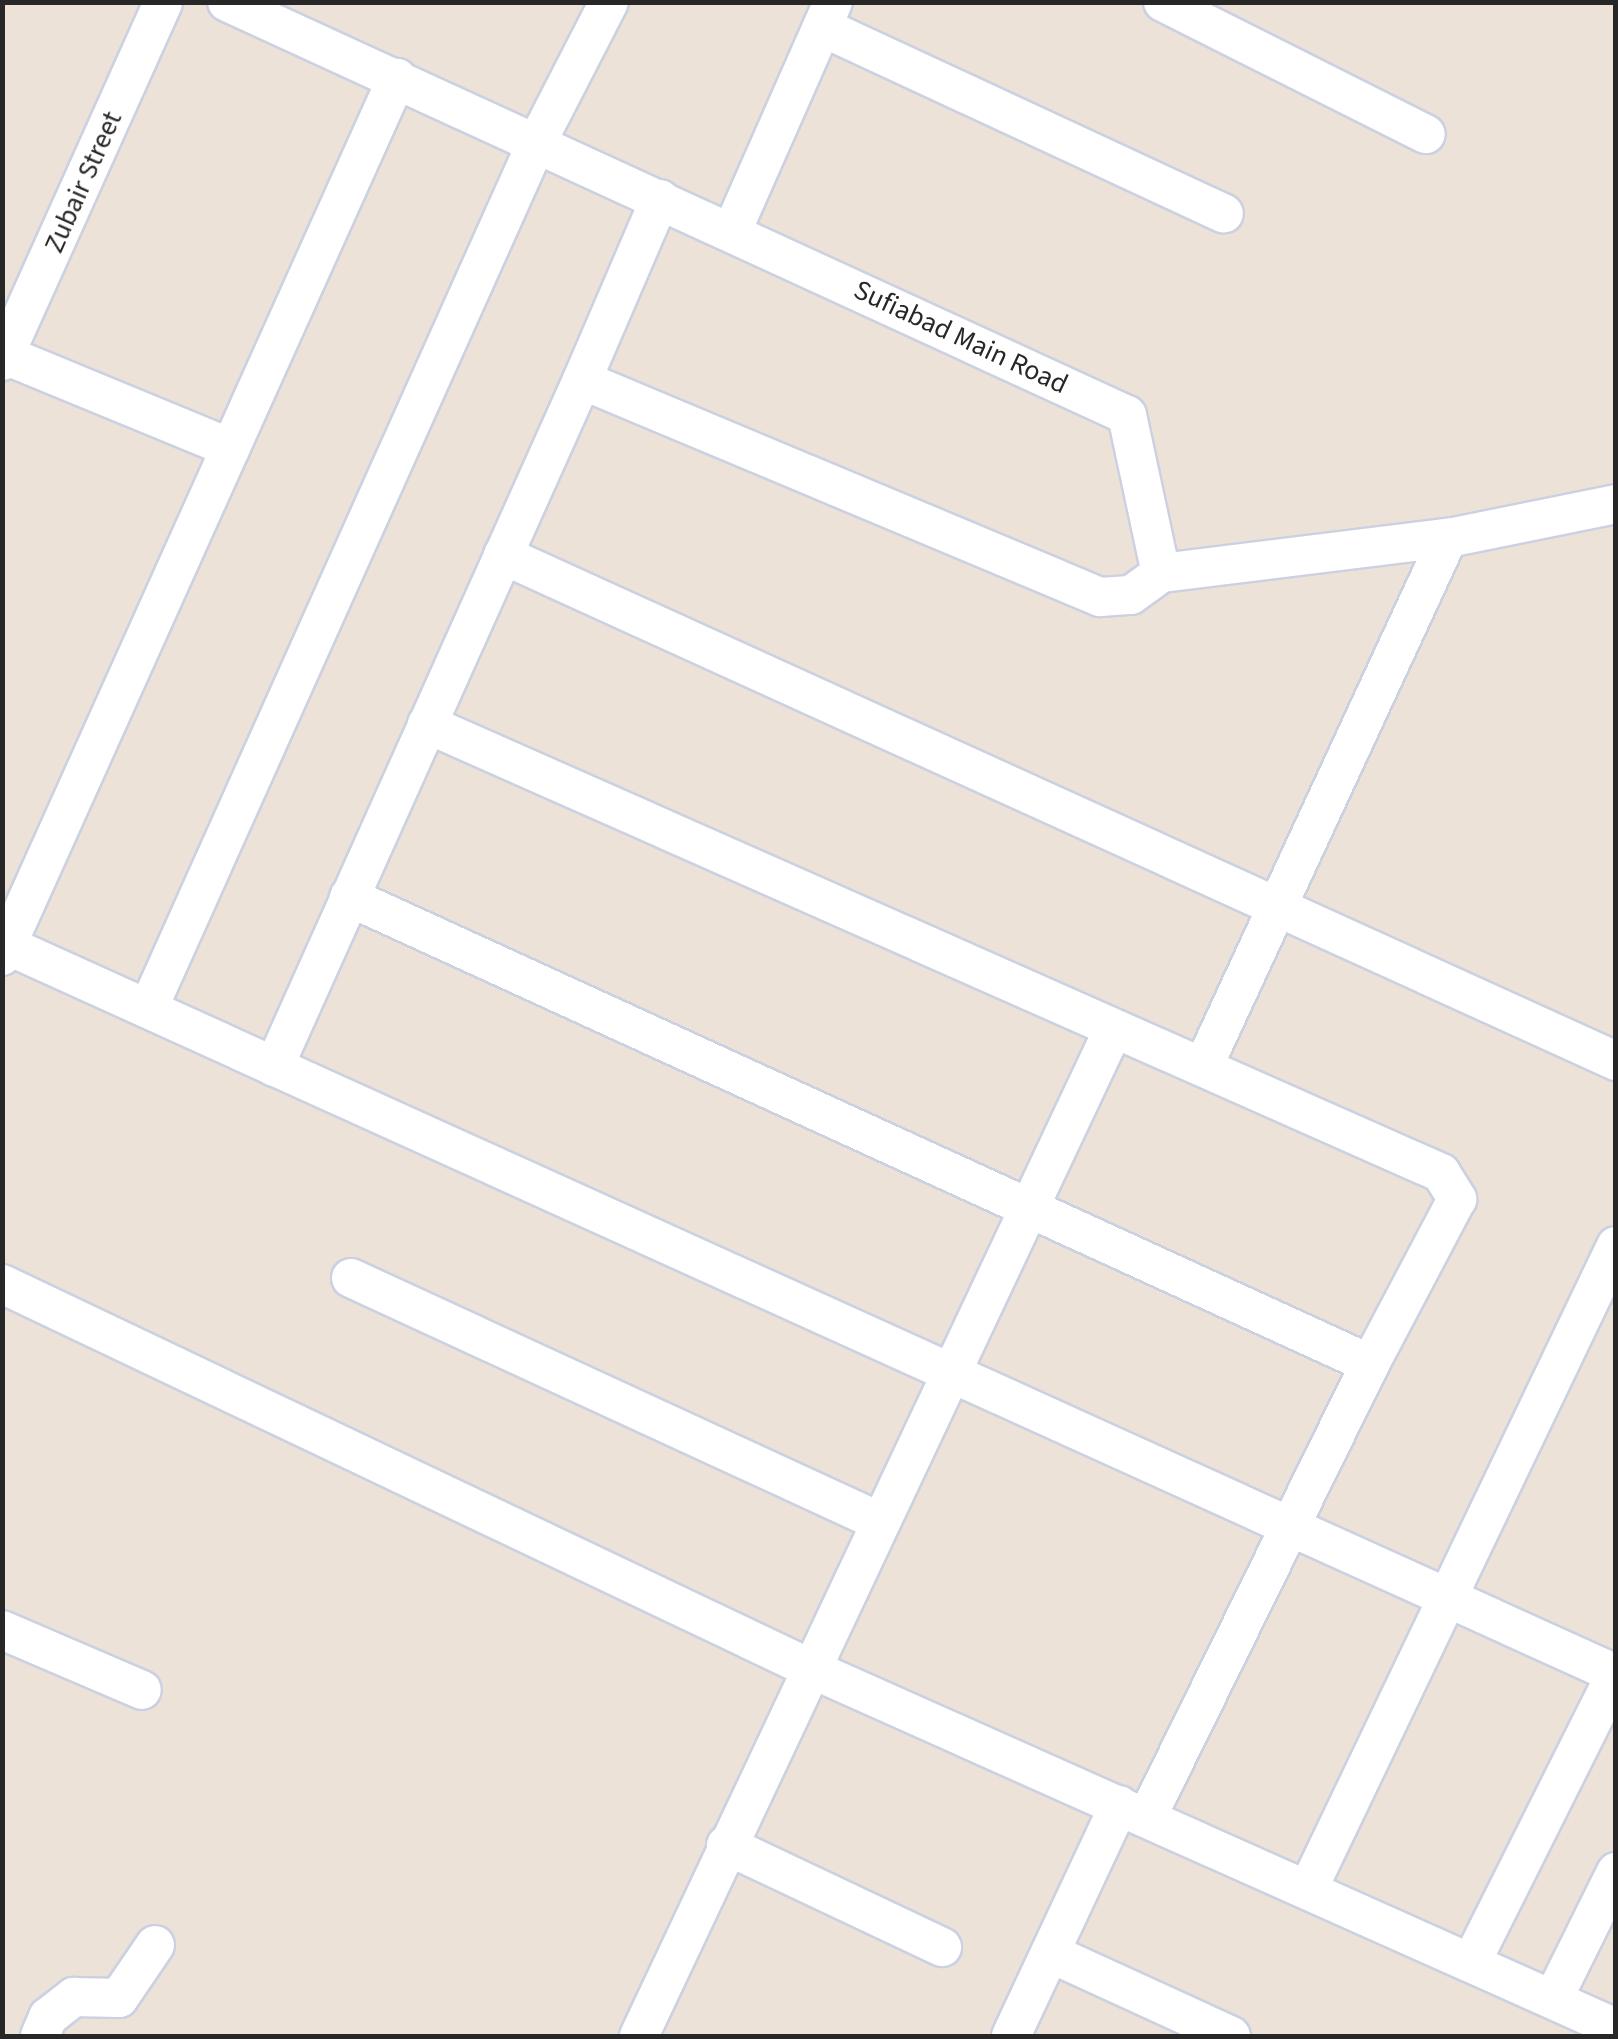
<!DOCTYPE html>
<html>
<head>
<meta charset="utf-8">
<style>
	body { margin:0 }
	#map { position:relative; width:1618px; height:2039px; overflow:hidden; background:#ece2d7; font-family:"Source Sans 3",sans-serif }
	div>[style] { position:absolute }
	.roads { filter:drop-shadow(2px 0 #ccd1e2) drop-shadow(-2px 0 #ccd1e2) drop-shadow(0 2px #ccd1e2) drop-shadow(0 -2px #ccd1e2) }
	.minor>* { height:38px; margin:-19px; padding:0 19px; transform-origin:19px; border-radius:19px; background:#fff }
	span { translate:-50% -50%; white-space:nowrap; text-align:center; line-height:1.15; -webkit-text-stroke:9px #fff; paint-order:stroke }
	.street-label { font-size:28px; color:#272727 }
	.frame { position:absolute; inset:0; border:5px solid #272727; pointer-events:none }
</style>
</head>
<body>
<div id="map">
	<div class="roads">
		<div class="minor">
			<div style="left:227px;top:2px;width:990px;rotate:24.65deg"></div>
			<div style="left:1127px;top:415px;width:162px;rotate:77.9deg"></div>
			<div style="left:1161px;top:573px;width:289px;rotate:-7deg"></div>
			<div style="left:1448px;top:538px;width:171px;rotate:-11.4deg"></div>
			<div style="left:1163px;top:2px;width:294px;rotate:26.7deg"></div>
			<div style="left:822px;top:27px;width:443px;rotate:24.9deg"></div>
			<div style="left:660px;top:199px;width:197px;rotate:113.3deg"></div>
			<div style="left:582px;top:380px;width:562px;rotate:22.73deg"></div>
			<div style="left:1100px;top:597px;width:31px;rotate:-4deg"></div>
			<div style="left:1131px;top:595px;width:37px;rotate:-36deg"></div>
			<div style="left:732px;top:231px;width:250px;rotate:-66.2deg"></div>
			<div style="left:5px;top:355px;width:244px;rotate:22.4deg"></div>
			<div style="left:2px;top:361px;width:393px;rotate:-65.8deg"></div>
			<div style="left:503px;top:555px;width:1223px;rotate:24.45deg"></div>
			<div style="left:427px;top:724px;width:1109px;rotate:23.88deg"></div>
			<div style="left:1441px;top:1173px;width:31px;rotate:58deg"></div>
			<div style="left:1457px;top:1199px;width:187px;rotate:117.8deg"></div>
			<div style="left:349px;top:897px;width:1123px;rotate:24.58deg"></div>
			<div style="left:1370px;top:1364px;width:505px;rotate:116.21deg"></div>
			<div style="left:2px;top:943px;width:1772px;rotate:24.37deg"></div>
			<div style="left:2px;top:956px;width:963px;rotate:-65.78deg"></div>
			<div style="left:148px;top:1009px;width:950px;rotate:-65.84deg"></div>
			<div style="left:537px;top:142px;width:157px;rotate:-62.8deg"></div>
			<div style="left:274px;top:1067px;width:753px;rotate:-65.85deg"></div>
			<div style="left:1203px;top:1067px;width:583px;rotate:-65.15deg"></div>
			<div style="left:351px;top:1278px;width:580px;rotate:24.75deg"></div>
			<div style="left:2px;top:1284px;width:891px;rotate:25.44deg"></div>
			<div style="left:807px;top:1667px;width:886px;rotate:24.05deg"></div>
			<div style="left:2px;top:1630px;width:152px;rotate:23.2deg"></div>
			<div style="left:726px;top:1845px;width:239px;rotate:25.3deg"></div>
			<div style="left:1308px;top:1889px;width:713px;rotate:-64.41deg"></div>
			<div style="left:1050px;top:1953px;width:199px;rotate:24.6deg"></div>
			<div style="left:1471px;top:1963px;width:323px;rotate:-63.4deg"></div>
			<div style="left:1553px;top:1999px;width:142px;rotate:-63.6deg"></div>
			<div style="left:40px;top:2036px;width:21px;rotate:-67deg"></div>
			<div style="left:48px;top:2017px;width:33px;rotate:-38deg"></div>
			<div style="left:74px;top:1997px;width:45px;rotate:1.3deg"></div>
			<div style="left:119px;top:1998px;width:64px;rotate:-55.8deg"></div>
			<div style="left:639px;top:2036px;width:1112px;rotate:-64.77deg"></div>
			<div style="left:1011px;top:2036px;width:255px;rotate:-64.9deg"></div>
		</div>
	</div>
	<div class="street-label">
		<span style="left:83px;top:182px;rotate:-66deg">Zubair Street</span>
		<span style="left:961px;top:337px;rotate:25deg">Sufiabad Main Road</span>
	</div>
	<div class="frame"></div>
</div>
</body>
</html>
